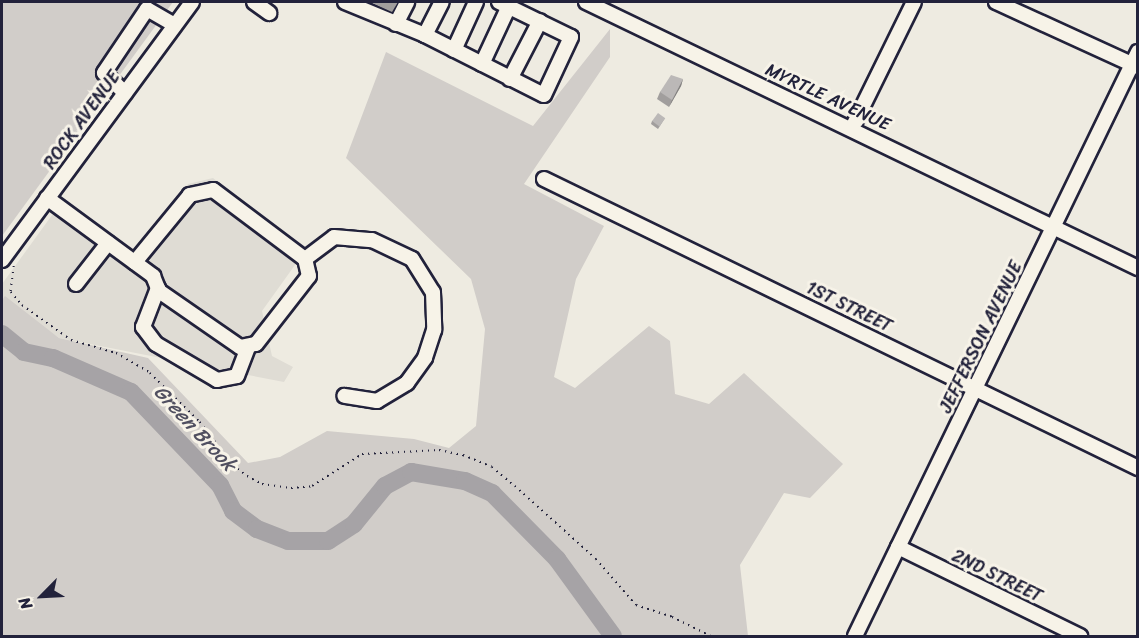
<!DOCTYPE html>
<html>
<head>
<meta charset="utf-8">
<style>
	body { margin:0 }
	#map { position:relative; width:1139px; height:638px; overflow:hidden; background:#eeebe1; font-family:Sriracha,sans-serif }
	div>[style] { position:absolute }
	.built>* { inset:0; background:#dfdcd4 }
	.green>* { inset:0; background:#d1cdc9 }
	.river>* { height:18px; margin:-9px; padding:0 9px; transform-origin:9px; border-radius:9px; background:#a6a3a6 }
	.path>* { height:1.5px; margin-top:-0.75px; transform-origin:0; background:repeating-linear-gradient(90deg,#22223b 0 1.5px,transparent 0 6px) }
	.roads { filter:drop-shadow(2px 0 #22223b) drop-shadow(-2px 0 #22223b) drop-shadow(0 2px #22223b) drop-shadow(0 -2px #22223b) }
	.minor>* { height:14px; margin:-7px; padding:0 7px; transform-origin:7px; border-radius:7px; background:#f7f3e8 }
	.wall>* { inset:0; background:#a19e9d }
	.shaded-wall>* { inset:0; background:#838180 }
	.building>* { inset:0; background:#bbb8b7; transform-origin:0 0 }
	span { translate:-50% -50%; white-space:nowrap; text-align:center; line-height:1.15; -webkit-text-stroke:6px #f7f3e8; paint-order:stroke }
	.street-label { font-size:18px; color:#22223b }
	.water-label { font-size:20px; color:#504f60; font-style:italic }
	.frame { position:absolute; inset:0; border:3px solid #22223b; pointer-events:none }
	.north { position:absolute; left:12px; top:566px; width:60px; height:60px; -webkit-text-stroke:4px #f7f3e8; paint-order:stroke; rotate:246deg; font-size:16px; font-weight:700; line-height:24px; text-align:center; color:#22223b }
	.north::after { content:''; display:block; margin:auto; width:21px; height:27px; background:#22223b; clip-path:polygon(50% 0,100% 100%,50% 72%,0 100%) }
</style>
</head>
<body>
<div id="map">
	<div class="built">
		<div style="clip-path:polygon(213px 178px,305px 251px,262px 311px,272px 356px,293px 367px,284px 382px,59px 338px,2px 297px,2px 284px,63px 200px,135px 252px,188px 184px)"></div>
	</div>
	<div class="green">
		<div style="clip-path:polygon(2px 2px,173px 2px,2px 236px)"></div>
		<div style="clip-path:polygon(610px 29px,610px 57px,524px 184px,604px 226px,576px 279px,554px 377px,575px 388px,649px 326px,670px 341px,675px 394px,709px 404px,744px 373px,843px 464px,810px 498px,784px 493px,740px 565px,748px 636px,2px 636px,2px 300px,5px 296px,59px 338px,148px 358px,248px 463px,280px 457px,327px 431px,414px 439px,449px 448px,476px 426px,485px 329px,471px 279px,346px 158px,386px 52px,533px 126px)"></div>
	</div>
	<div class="river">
		<div style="left:2px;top:334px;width:28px;rotate:39deg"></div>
		<div style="left:24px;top:352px;width:30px;rotate:12deg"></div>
		<div style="left:53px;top:358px;width:85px;rotate:23.6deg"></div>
		<div style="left:131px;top:392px;width:129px;rotate:46.3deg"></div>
		<div style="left:220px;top:485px;width:29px;rotate:63deg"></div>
		<div style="left:233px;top:511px;width:30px;rotate:37deg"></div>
		<div style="left:257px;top:529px;width:33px;rotate:21deg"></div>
		<div style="left:288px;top:541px;width:40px"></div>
		<div style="left:328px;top:541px;width:31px;rotate:-33deg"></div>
		<div style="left:354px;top:524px;width:49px;rotate:-50.8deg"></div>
		<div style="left:385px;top:486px;width:30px;rotate:-28deg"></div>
		<div style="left:411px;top:472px;width:55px;rotate:9.5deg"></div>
		<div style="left:465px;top:481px;width:30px;rotate:24deg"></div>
		<div style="left:492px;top:493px;width:93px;rotate:45.4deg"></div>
		<div style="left:557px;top:559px;width:95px;rotate:54deg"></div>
	</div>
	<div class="path">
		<div style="left:14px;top:266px;width:26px;rotate:97deg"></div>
		<div style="left:11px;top:292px;width:17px;rotate:50deg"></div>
		<div style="left:22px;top:305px;width:60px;rotate:35.5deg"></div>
		<div style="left:71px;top:340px;width:47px;rotate:16.1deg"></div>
		<div style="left:116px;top:353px;width:39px;rotate:30deg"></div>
		<div style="left:150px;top:373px;width:70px;rotate:44.4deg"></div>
		<div style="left:200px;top:422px;width:54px;rotate:52.5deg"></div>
		<div style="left:233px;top:465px;width:18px;rotate:38deg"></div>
		<div style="left:247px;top:476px;width:17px;rotate:28deg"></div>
		<div style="left:262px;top:484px;width:29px;rotate:8deg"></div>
		<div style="left:291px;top:488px;width:21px;rotate:-5deg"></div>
		<div style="left:312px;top:486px;width:59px;rotate:-32.6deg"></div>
		<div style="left:362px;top:454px;width:77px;rotate:-3deg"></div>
		<div style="left:439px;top:450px;width:25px;rotate:12deg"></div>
		<div style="left:463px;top:455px;width:31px;rotate:22deg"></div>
		<div style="left:492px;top:467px;width:30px;rotate:40deg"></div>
		<div style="left:515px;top:486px;width:109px;rotate:42deg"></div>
		<div style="left:596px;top:559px;width:61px;rotate:49deg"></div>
		<div style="left:636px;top:605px;width:38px;rotate:18deg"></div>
		<div style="left:672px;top:617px;width:43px;rotate:26deg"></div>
	</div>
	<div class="roads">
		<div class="minor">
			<div style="left:254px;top:2px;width:19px;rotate:36deg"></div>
			<div style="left:345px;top:2px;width:87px;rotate:22.4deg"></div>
			<div style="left:425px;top:35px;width:133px;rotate:26.8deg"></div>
			<div style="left:544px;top:95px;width:64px;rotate:-65deg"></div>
			<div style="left:571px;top:37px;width:80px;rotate:-154.1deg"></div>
			<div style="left:586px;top:2px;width:613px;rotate:25.73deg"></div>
			<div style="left:996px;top:2px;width:156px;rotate:24.6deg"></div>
			<div style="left:396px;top:24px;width:25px;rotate:-63deg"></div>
			<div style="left:425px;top:35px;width:37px;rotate:-63deg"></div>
			<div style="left:454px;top:50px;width:53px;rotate:-65.4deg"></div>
			<div style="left:482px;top:64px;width:64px;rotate:-65deg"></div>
			<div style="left:510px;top:79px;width:65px;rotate:-62.7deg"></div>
			<div style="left:125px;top:93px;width:29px;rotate:-136deg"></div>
			<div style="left:104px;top:73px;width:77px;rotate:-56.1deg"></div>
			<div style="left:147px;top:9px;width:32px;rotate:30deg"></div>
			<div style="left:852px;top:128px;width:140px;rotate:-63.8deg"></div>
			<div style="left:544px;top:179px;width:661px;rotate:25.94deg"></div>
			<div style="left:47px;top:198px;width:132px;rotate:36.3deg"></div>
			<div style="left:153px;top:276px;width:16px;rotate:68deg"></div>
			<div style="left:159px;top:291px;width:98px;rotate:34.7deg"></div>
			<div style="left:240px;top:347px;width:16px;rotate:-11deg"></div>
			<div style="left:256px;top:344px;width:86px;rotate:-52.1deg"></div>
			<div style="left:309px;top:276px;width:17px;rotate:-103deg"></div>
			<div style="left:305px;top:259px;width:115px;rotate:-143.1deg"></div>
			<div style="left:213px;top:190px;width:24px;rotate:168deg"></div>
			<div style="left:190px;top:195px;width:87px;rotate:129.4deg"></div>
			<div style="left:305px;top:259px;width:36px;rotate:-37deg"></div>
			<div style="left:334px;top:237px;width:38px;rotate:5deg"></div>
			<div style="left:372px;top:240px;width:44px;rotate:25.4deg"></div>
			<div style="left:412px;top:259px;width:39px;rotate:58deg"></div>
			<div style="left:433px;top:292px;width:38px;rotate:88deg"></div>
			<div style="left:434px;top:330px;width:29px;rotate:108deg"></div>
			<div style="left:425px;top:358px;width:31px;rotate:126deg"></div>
			<div style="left:407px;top:383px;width:35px;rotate:149deg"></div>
			<div style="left:377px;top:401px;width:33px;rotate:-171deg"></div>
			<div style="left:2px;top:260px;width:320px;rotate:-53.6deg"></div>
			<div style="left:76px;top:284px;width:52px;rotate:-52deg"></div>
			<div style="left:158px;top:288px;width:42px;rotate:111deg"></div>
			<div style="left:143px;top:327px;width:21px;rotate:53deg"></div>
			<div style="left:156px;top:344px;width:71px;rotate:30.5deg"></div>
			<div style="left:217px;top:380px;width:20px;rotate:-11deg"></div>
			<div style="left:237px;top:376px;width:30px;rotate:-69deg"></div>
			<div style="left:898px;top:547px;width:203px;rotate:26.1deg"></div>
			<div style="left:855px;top:636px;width:649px;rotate:-64.15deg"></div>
		</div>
	</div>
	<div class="wall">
		<div style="clip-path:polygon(370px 2px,398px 2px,392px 12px)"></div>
		<div style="clip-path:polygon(683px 79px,681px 86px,669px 107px,657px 99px,660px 92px)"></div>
		<div style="clip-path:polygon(665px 118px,658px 129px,651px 124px,652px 121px)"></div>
	</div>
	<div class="shaded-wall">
		<div style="clip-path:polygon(683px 79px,681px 86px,669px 107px,672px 100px)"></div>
	</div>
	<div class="building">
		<div style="clip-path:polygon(671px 75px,683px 79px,672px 100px,660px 92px)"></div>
		<div style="left:658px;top:113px;width:9px;height:10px;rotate:36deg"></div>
	</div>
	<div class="street-label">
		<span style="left:828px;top:97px;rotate:25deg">MYRTLE AVENUE</span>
		<span style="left:82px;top:120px;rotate:-54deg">ROCK AVENUE</span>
		<span style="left:849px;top:307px;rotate:26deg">1ST STREET</span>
		<span style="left:981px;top:337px;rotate:-64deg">JEFFERSON AVENUE</span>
		<span style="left:997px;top:576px;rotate:26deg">2ND STREET</span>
	</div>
	<div class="water-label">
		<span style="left:195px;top:428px;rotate:47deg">Green Brook</span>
	</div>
	<div class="frame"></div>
	<div class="north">N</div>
</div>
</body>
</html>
